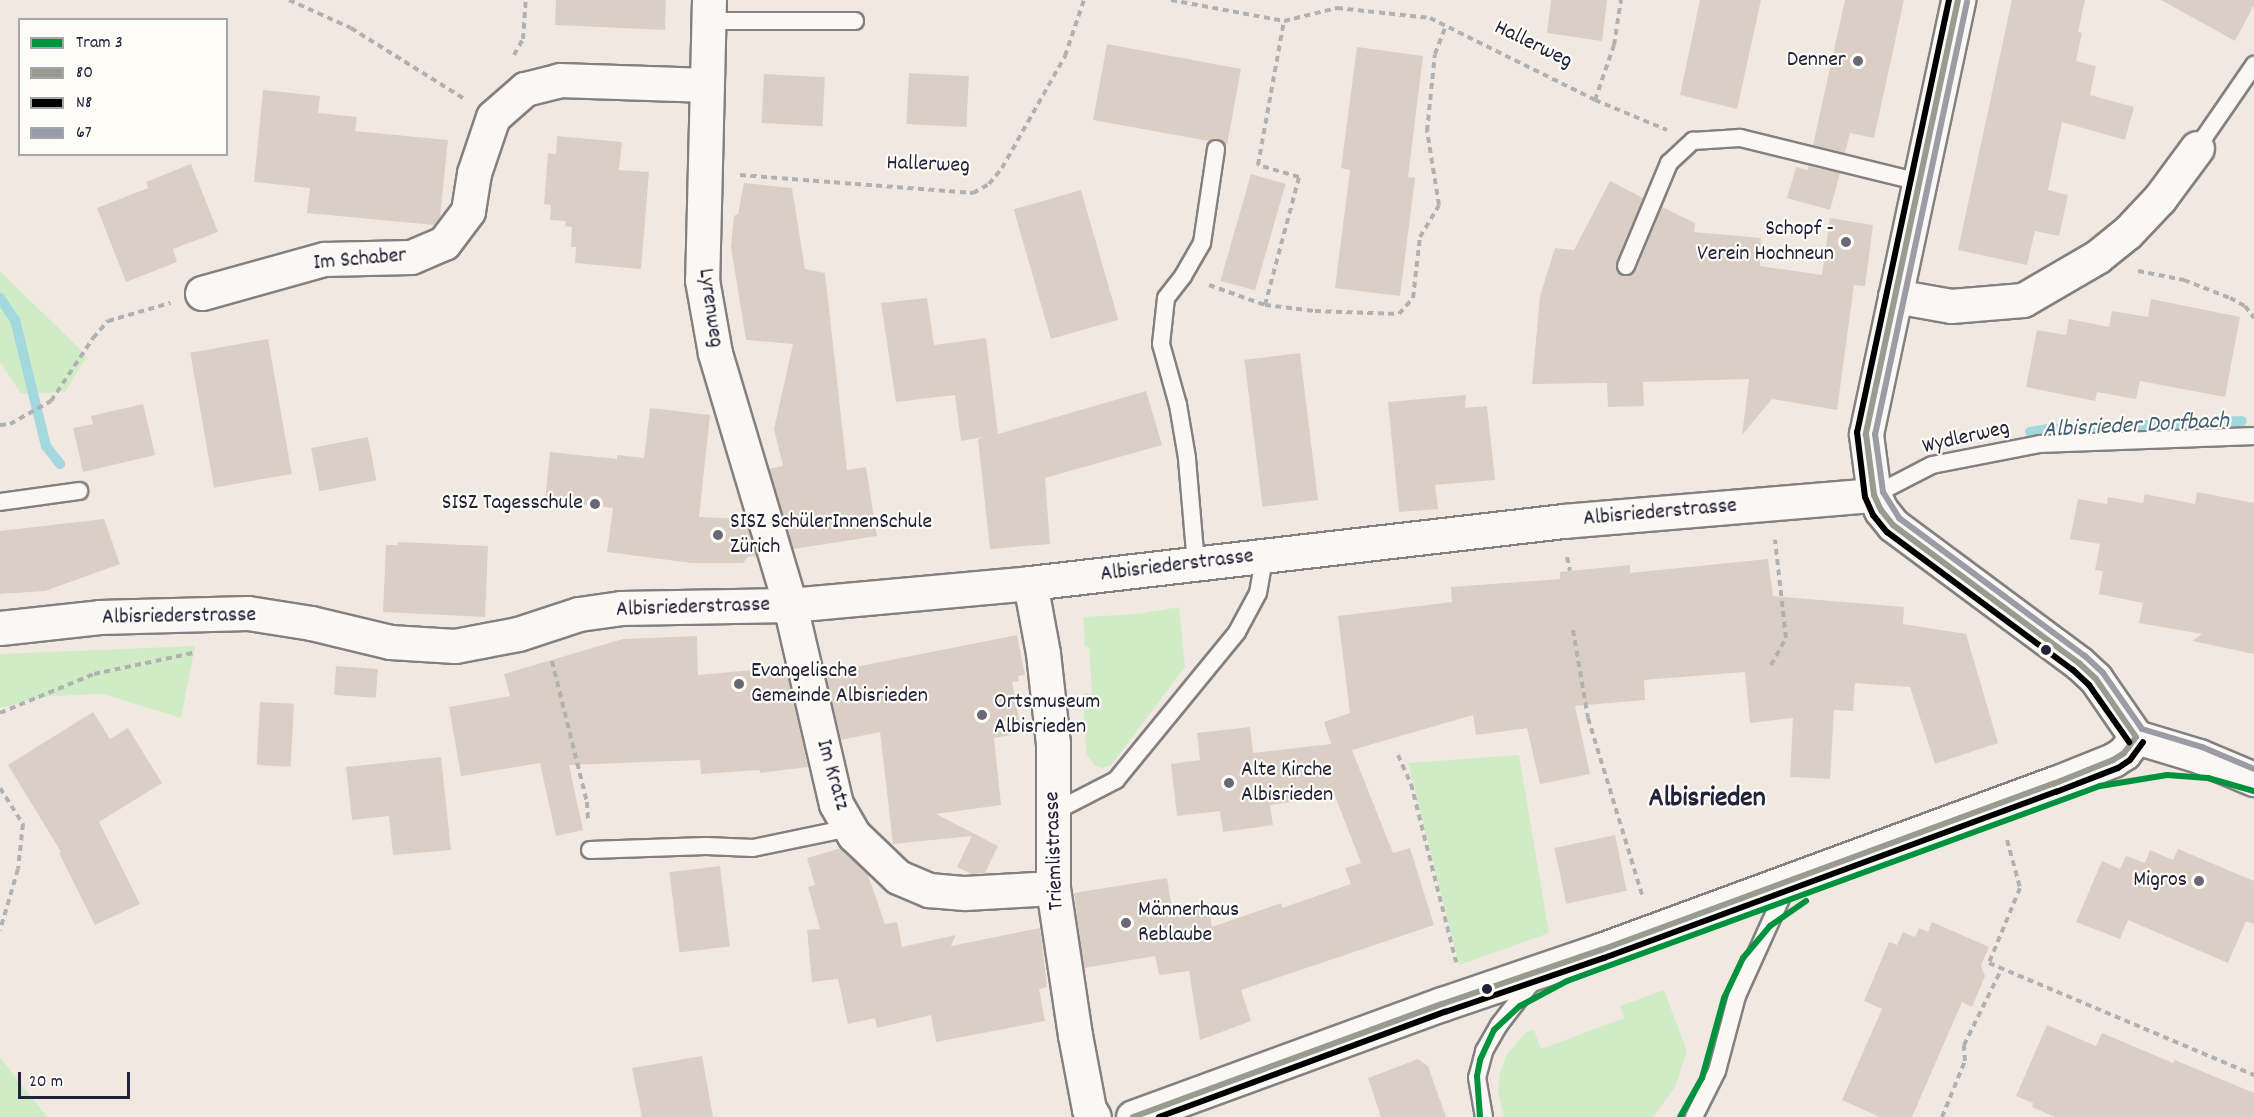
<!DOCTYPE html>
<html>
<head>
<meta charset="utf-8">
<style>
	body { margin:0 }
	#map { position:relative; width:2254px; height:1117px; overflow:hidden; background:#f1e9e1; font-family:Dekko,sans-serif }
	div>[style] { position:absolute }
	.green>* { inset:0; background:#d0ecc7 }
	.stream>* { height:10px; margin:-5px; padding:0 5px; transform-origin:5px; border-radius:5px; background:#a3d8de }
	.building>* { inset:0; background:#dbcfc5; transform-origin:0 0 }
	.path>* { height:4px; margin-top:-2px; transform-origin:0; background:repeating-linear-gradient(90deg,#b2b1b2 0 6px,transparent 0 10.5px) }
	.roads { filter:drop-shadow(2px 0 #848081) drop-shadow(-2px 0 #848081) drop-shadow(0 2px #848081) drop-shadow(0 -2px #848081) }
	.service>* { height:16px; margin:-8px; padding:0 8px; transform-origin:8px; border-radius:8px; background:#faf8f5 }
	.minor>* { height:33px; margin:-16.5px; padding:0 16.5px; transform-origin:16.5px; border-radius:16.5px; background:#faf8f5 }
	.tertiary>* { height:33px; margin:-16.5px; padding:0 16.5px; transform-origin:16.5px; border-radius:16.5px; background:#faf8f5 }
	.secondary>* { height:33px; margin:-16.5px; padding:0 16.5px; transform-origin:16.5px; border-radius:16.5px; background:#faf8f5 }
	.bus-1>* { height:6px; margin:-3px; padding:0 3px; transform-origin:3px; border-radius:3px; background:#989b8f }
	.bus-2>* { height:6px; margin:-3px; padding:0 3px; transform-origin:3px; border-radius:3px; background:#000 }
	.bus-3>* { height:6px; margin:-3px; padding:0 3px; transform-origin:3px; border-radius:3px; background:#9c9ca7 }
	.tram-1>* { height:6px; margin:-3px; padding:0 3px; transform-origin:3px; border-radius:3px; background:#00923c }
	.dots>* { width:16px; height:16px; translate:-50% -50%; box-sizing:border-box; border:3px solid #fdfcf7; border-radius:50% }
	span { translate:-50% -50%; white-space:nowrap; text-align:center; line-height:1.15; -webkit-text-stroke:4.5px #fdfcf7; paint-order:stroke }
	.street-label { font-size:22px; color:#22223b }
	.poi-label { font-size:22px; color:#22223b }
	.right { translate:-100% -50%; text-align:right }
	.left { translate:0 -50%; text-align:left }
	.water-label { font-size:24px; color:#435f74; font-style:italic }
	.district-label { font-size:28px; color:#22223b; font-weight:700 }
	.legend { position:absolute; left:18px; top:18px; width:210px; height:138px; box-sizing:border-box; background:#fdfcf7; border:2px solid #a5a5ac; margin:0; padding:8px 10px; list-style:none; font-size:18px; color:#22223b }
	.legend li { display:flex; align-items:center; gap:12px; height:30px }
	.legend b { width:30px; border:2px solid #a5a5ac }
	.scale { position:absolute; left:18px; top:1072px; width:112px; height:27px; box-sizing:border-box; border:3px solid #22223b; border-top:0; padding-left:8px; font-size:18px; line-height:21px; white-space:nowrap; color:#22223b; -webkit-text-stroke:4px #fdfcf7; paint-order:stroke }
</style>
</head>
<body>
<div id="map">
	<div class="green">
		<div style="clip-path:polygon(0 271px,87px 356px,65px 392px,21px 394px,0 362px)"></div>
		<div style="clip-path:polygon(1179px 607px,1185px 667px,1111px 765px,1102px 768px,1095px 766px,1086px 754px,1083px 693px,1092px 693px,1089px 647px,1085px 647px,1083px 617px,1138px 614px)"></div>
		<div style="clip-path:polygon(195px 646px,181px 718px,103px 694px,50px 696px,0 708px,0 654px)"></div>
		<div style="clip-path:polygon(1519px 755px,1549px 933px,1459px 965px,1408px 763px)"></div>
		<div style="clip-path:polygon(1664px 990px,1687px 1051px,1675px 1087px,1653px 1117px,1504px 1117px,1498px 1092px,1500px 1073px,1507px 1054px,1526px 1032px,1534px 1030px,1541px 1049px,1624px 1018px,1620px 1006px)"></div>
		<div style="clip-path:polygon(0 1057px,47px 1117px,0 1117px)"></div>
	</div>
	<div class="stream">
		<div style="left:0;top:298px;width:27px;rotate:56deg"></div>
		<div style="left:15px;top:320px;width:130px;rotate:76.2deg"></div>
		<div style="left:46px;top:446px;width:23px;rotate:52deg"></div>
		<div style="left:2030px;top:432px;width:19px;rotate:-9deg"></div>
		<div style="left:2049px;top:429px;width:193px;rotate:-2.4deg"></div>
	</div>
	<div class="building">
		<div style="clip-path:polygon(556px 0,666px 0,665px 30px,555px 25px)"></div>
		<div style="clip-path:polygon(1551px 0,1607px 0,1602px 41px,1547px 33px)"></div>
		<div style="clip-path:polygon(1700px 0,1761px 0,1737px 109px,1680px 95px)"></div>
		<div style="clip-path:polygon(1845px 0,1904px 0,1874px 138px,1850px 133px,1845px 153px,1813px 145px)"></div>
		<div style="clip-path:polygon(2012px 0,2085px 0,2078px 32px,2082px 33px,2076px 61px,2096px 66px,2090px 95px,2134px 107px,2125px 140px,2062px 122px,2048px 190px,2068px 195px,2059px 236px,2035px 231px,2027px 265px,1958px 250px)"></div>
		<div style="clip-path:polygon(2161px 0,2254px 0,2254px 5px,2235px 41px)"></div>
		<div style="clip-path:polygon(1107px 44px,1241px 69px,1227px 145px,1218px 139px,1209px 141px,1093px 120px)"></div>
		<div style="clip-path:polygon(1357px 47px,1423px 56px,1408px 177px,1415px 178px,1400px 296px,1335px 288px,1350px 170px,1341px 168px)"></div>
		<div style="left:909px;top:73px;width:60px;height:51px;rotate:3deg"></div>
		<div style="left:764px;top:74px;width:61px;height:49px;rotate:3deg"></div>
		<div style="clip-path:polygon(263px 90px,320px 96px,318px 113px,357px 117px,355px 131px,448px 140px,440px 217px,434px 225px,307px 213px,310px 188px,254px 182px)"></div>
		<div style="clip-path:polygon(557px 136px,622px 142px,619px 170px,649px 172px,641px 269px,575px 263px,576px 247px,571px 247px,572px 227px,565px 226px,566px 221px,550px 220px,551px 205px,544px 204px,548px 153px,556px 154px)"></div>
		<div style="clip-path:polygon(191px 164px,218px 232px,173px 249px,177px 262px,126px 282px,97px 208px,148px 188px,146px 182px)"></div>
		<div style="clip-path:polygon(1808px 166px,1840px 173px,1830px 210px,1787px 198px,1796px 167px,1808px 170px)"></div>
		<div style="left:1251px;top:174px;width:36px;height:111px;rotate:16deg"></div>
		<div style="clip-path:polygon(1610px 181px,1643px 198px,1616px 263px,1617px 272px,1623px 276px,1632px 275px,1636px 270px,1662px 207px,1695px 223px,1694px 232px,1761px 238px,1760px 266px,1822px 275px,1830px 218px,1873px 225px,1865px 286px,1854px 285px,1837px 410px,1772px 399px,1742px 435px,1749px 379px,1643px 382px,1644px 406px,1608px 407px,1607px 383px,1532px 384px,1540px 296px,1555px 248px,1574px 250px)"></div>
		<div style="clip-path:polygon(744px 183px,792px 188px,805px 269px,825px 273px,847px 470px,866px 467px,877px 536px,793px 549px,769px 469px,783px 466px,774px 429px,793px 344px,746px 340px,731px 247px,734px 216px,738px 214px)"></div>
		<div style="left:1081px;top:190px;width:135px;height:70px;rotate:74deg"></div>
		<div style="clip-path:polygon(927px 298px,934px 345px,986px 338px,998px 434px,1146px 391px,1162px 445px,1045px 478px,1050px 544px,990px 549px,978px 439px,984px 437px,961px 441px,955px 395px,896px 402px,881px 303px)"></div>
		<div style="clip-path:polygon(2151px 299px,2240px 317px,2225px 397px,2140px 381px,2136px 399px,2097px 392px,2095px 401px,2026px 387px,2037px 330px,2066px 335px,2069px 319px,2109px 327px,2112px 311px,2148px 317px)"></div>
		<div style="left:268px;top:339px;width:137px;height:79px;rotate:80deg"></div>
		<div style="left:1300px;top:353px;width:148px;height:56px;rotate:83deg"></div>
		<div style="clip-path:polygon(1466px 395px,1465px 408px,1487px 406px,1495px 480px,1435px 485px,1438px 509px,1399px 512px,1388px 402px)"></div>
		<div style="clip-path:polygon(143px 404px,155px 455px,83px 472px,73px 428px,93px 424px,91px 416px)"></div>
		<div style="clip-path:polygon(650px 408px,710px 415px,699px 517px,745px 519px,756px 556px,748px 557px,743px 563px,692px 563px,607px 552px,613px 508px,545px 500px,550px 452px,617px 459px,617px 455px,644px 458px)"></div>
		<div style="left:368px;top:437px;width:44px;height:58px;rotate:79deg"></div>
		<div style="clip-path:polygon(2197px 492px,2254px 503px,2254px 654px,2192px 641px,2202px 634px,2139px 623px,2143px 603px,2099px 594px,2103px 571px,2095px 570px,2100px 544px,2070px 539px,2078px 499px,2107px 504px,2108px 497px,2143px 503px,2145px 494px,2195px 504px)"></div>
		<div style="clip-path:polygon(104px 519px,120px 564px,45px 591px,0 594px,0 531px)"></div>
		<div style="clip-path:polygon(398px 542px,488px 546px,485px 617px,383px 612px,386px 545px,398px 545px)"></div>
		<div style="clip-path:polygon(1768px 559px,1773px 596px,1904px 607px,1903px 624px,1966px 634px,1998px 743px,1935px 764px,1910px 687px,1855px 683px,1853px 711px,1834px 710px,1830px 779px,1790px 777px,1793px 718px,1750px 723px,1745px 672px,1644px 680px,1645px 700px,1575px 706px,1590px 774px,1540px 784px,1527px 728px,1476px 735px,1473px 715px,1352px 750px,1393px 853px,1410px 848px,1434px 925px,1241px 990px,1251px 1021px,1200px 1040px,1189px 971px,1159px 975px,1155px 956px,1084px 968px,1074px 893px,1167px 878px,1173px 914px,1209px 908px,1212px 927px,1281px 903px,1282px 908px,1351px 884px,1345px 868px,1361px 863px,1335px 796px,1270px 805px,1273px 825px,1223px 832px,1220px 811px,1177px 816px,1171px 764px,1200px 760px,1197px 733px,1250px 727px,1253px 753px,1331px 744px,1324px 722px,1350px 713px,1338px 616px,1452px 602px,1451px 587px,1560px 579px,1560px 572px,1630px 565px,1630px 573px)"></div>
		<div style="clip-path:polygon(1017px 635px,1025px 675px,1018px 676px,1019px 681px,1012px 682px,1022px 733px,994px 738px,1001px 805px,936px 814px,998px 846px,985px 873px,972px 874px,957px 867px,972px 836px,893px 844px,880px 732px,841px 740px,825px 673px)"></div>
		<div style="clip-path:polygon(697px 636px,698px 675px,752px 670px,753px 676px,787px 675px,808px 767px,761px 773px,759px 770px,701px 774px,700px 760px,569px 765px,583px 830px,556px 836px,540px 763px,461px 776px,449px 707px,510px 696px,504px 674px,623px 639px)"></div>
		<div style="left:336px;top:666px;width:42px;height:29px;rotate:4deg"></div>
		<div style="left:260px;top:702px;width:34px;height:63px;rotate:3deg"></div>
		<div style="clip-path:polygon(93px 712px,110px 739px,128px 728px,162px 783px,99px 822px,140px 904px,95px 925px,59px 853px,61px 852px,8px 765px)"></div>
		<div style="clip-path:polygon(441px 757px,451px 850px,393px 855px,389px 816px,352px 820px,346px 767px)"></div>
		<div style="left:1615px;top:835px;width:57px;height:62px;rotate:78deg"></div>
		<div style="clip-path:polygon(841px 848px,868px 875px,885px 924px,897px 922px,902px 947px,956px 935px,951px 946px,1040px 928px,1047px 987px,1039px 989px,1045px 1021px,936px 1042px,931px 1015px,877px 1028px,875px 1018px,848px 1024px,838px 979px,812px 982px,807px 930px,820px 929px,808px 887px,815px 885px,807px 858px)"></div>
		<div style="clip-path:polygon(2178px 849px,2254px 881px,2254px 924px,2246px 921px,2228px 963px,2128px 920px,2120px 939px,2076px 922px,2102px 861px,2120px 869px,2126px 856px,2145px 863px,2150px 850px,2173px 860px)"></div>
		<div style="left:720px;top:866px;width:81px;height:51px;rotate:83deg"></div>
		<div style="clip-path:polygon(1932px 922px,1989px 947px,1981px 965px,1985px 976px,1972px 1007px,1962px 1002px,1912px 1117px,1880px 1117px,1842px 1100px,1882px 1009px,1864px 1001px,1889px 942px,1897px 945px,1903px 932px,1915px 937px,1919px 928px,1928px 932px)"></div>
		<div style="clip-path:polygon(2047px 1025px,2096px 1046px,2102px 1033px,2173px 1063px,2175px 1060px,2254px 1093px,2254px 1117px,2055px 1117px,2032px 1107px,2033px 1103px,2016px 1096px)"></div>
		<div style="clip-path:polygon(702px 1056px,713px 1117px,642px 1117px,632px 1068px)"></div>
		<div style="clip-path:polygon(1418px 1059px,1428px 1066px,1446px 1117px,1381px 1117px,1368px 1078px)"></div>
	</div>
	<div class="path">
		<div style="left:289px;top:0;width:68px;rotate:24.3deg"></div>
		<div style="left:351px;top:28px;width:132px;rotate:32deg"></div>
		<div style="left:1171px;top:0;width:115px;rotate:10.5deg"></div>
		<div style="left:1284px;top:21px;width:55px;rotate:-13.8deg"></div>
		<div style="left:1337px;top:8px;width:94px;rotate:6.1deg"></div>
		<div style="left:1430px;top:18px;width:184px;rotate:26.4deg"></div>
		<div style="left:1595px;top:100px;width:78px;rotate:22.6deg"></div>
		<div style="left:514px;top:55px;width:18px;rotate:-61deg"></div>
		<div style="left:523px;top:39px;width:39px;rotate:-86deg"></div>
		<div style="left:1595px;top:100px;width:58px;rotate:-70.9deg"></div>
		<div style="left:1614px;top:45px;width:46px;rotate:-81.2deg"></div>
		<div style="left:740px;top:175px;width:234px;rotate:4.4deg"></div>
		<div style="left:973px;top:193px;width:18px;rotate:-29deg"></div>
		<div style="left:989px;top:184px;width:21px;rotate:-51deg"></div>
		<div style="left:1002px;top:168px;width:129px;rotate:-60.6deg"></div>
		<div style="left:1065px;top:56px;width:59px;rotate:-71.3deg"></div>
		<div style="left:2138px;top:271px;width:47px;rotate:11.1deg"></div>
		<div style="left:2184px;top:280px;width:49px;rotate:21.4deg"></div>
		<div style="left:2230px;top:298px;width:17px;rotate:28deg"></div>
		<div style="left:2245px;top:306px;width:15px;rotate:53deg"></div>
		<div style="left:1209px;top:285px;width:59px;rotate:19.7deg"></div>
		<div style="left:1265px;top:305px;width:132px;rotate:-75.1deg"></div>
		<div style="left:1299px;top:177px;width:43px;rotate:-163.7deg"></div>
		<div style="left:1258px;top:165px;width:146px;rotate:-79.8deg"></div>
		<div style="left:1265px;top:305px;width:50px;rotate:6.8deg"></div>
		<div style="left:1315px;top:311px;width:84px;rotate:2deg"></div>
		<div style="left:1399px;top:314px;width:21px;rotate:-49deg"></div>
		<div style="left:1413px;top:298px;width:61px;rotate:-83.5deg"></div>
		<div style="left:1420px;top:237px;width:37px;rotate:-59deg"></div>
		<div style="left:1439px;top:205px;width:75px;rotate:-99.2deg"></div>
		<div style="left:1427px;top:131px;width:77px;rotate:-84.1deg"></div>
		<div style="left:1435px;top:54px;width:30px;rotate:-69deg"></div>
		<div style="left:0;top:425px;width:10px;rotate:-6deg"></div>
		<div style="left:10px;top:424px;width:47px;rotate:-29.3deg"></div>
		<div style="left:51px;top:401px;width:76px;rotate:-56.3deg"></div>
		<div style="left:93px;top:338px;width:23px;rotate:-49deg"></div>
		<div style="left:108px;top:321px;width:65px;rotate:-16.2deg"></div>
		<div style="left:1567px;top:557px;width:14px;rotate:78deg"></div>
		<div style="left:1573px;top:630px;width:89px;rotate:80.3deg"></div>
		<div style="left:1588px;top:718px;width:188px;rotate:73deg"></div>
		<div style="left:552px;top:661px;width:145px;rotate:76.1deg"></div>
		<div style="left:587px;top:802px;width:21px;rotate:87deg"></div>
		<div style="left:1771px;top:665px;width:31px;rotate:-61deg"></div>
		<div style="left:1786px;top:638px;width:99px;rotate:-96.4deg"></div>
		<div style="left:0;top:713px;width:102px;rotate:-22.5deg"></div>
		<div style="left:94px;top:674px;width:101px;rotate:-12deg"></div>
		<div style="left:1398px;top:755px;width:32px;rotate:66deg"></div>
		<div style="left:1411px;top:784px;width:184px;rotate:75.8deg"></div>
		<div style="left:0;top:788px;width:43px;rotate:57.4deg"></div>
		<div style="left:23px;top:824px;width:45px;rotate:96.3deg"></div>
		<div style="left:18px;top:869px;width:64px;rotate:106.4deg"></div>
		<div style="left:2007px;top:840px;width:50px;rotate:74.8deg"></div>
		<div style="left:2020px;top:888px;width:81px;rotate:112.5deg"></div>
		<div style="left:1989px;top:963px;width:288px;rotate:22.9deg"></div>
		<div style="left:1942px;top:1117px;width:61px;rotate:-67.7deg"></div>
		<div style="left:1965px;top:1061px;width:16px;rotate:-94deg"></div>
		<div style="left:1964px;top:1045px;width:86px;rotate:-63.7deg"></div>
	</div>
	<div class="roads">
		<div class="service">
			<div style="left:708px;top:21px;width:147px"></div>
			<div style="left:2197px;top:148px;width:101px;rotate:-55.5deg"></div>
			<div style="left:1626px;top:266px;width:112px;rotate:-67.3deg"></div>
			<div style="left:1669px;top:163px;width:33px;rotate:-43deg"></div>
			<div style="left:1693px;top:141px;width:47px;rotate:-3.7deg"></div>
			<div style="left:1740px;top:138px;width:184px;rotate:13.8deg"></div>
			<div style="left:1874px;top:495px;width:65px;rotate:-27.3deg"></div>
			<div style="left:1932px;top:465px;width:110px;rotate:-11deg"></div>
			<div style="left:2040px;top:444px;width:214px;rotate:-2.1deg"></div>
			<div style="left:0;top:502px;width:80px;rotate:-7.9deg"></div>
			<div style="left:1196px;top:564px;width:106px;rotate:-94.9deg"></div>
			<div style="left:1187px;top:458px;width:54px;rotate:-99.6deg"></div>
			<div style="left:1178px;top:405px;width:63px;rotate:-105.6deg"></div>
			<div style="left:1161px;top:344px;width:46px;rotate:-83.8deg"></div>
			<div style="left:1166px;top:298px;width:28px;rotate:-52deg"></div>
			<div style="left:1183px;top:276px;width:38px;rotate:-60deg"></div>
			<div style="left:1202px;top:243px;width:95px;rotate:-81.5deg"></div>
			<div style="left:1052px;top:813px;width:72px;rotate:-27.3deg"></div>
			<div style="left:1116px;top:780px;width:191px;rotate:-50.7deg"></div>
			<div style="left:1237px;top:632px;width:44px;rotate:-61.7deg"></div>
			<div style="left:1258px;top:593px;width:39px;rotate:-80deg"></div>
			<div style="left:590px;top:850px;width:116px;rotate:-2deg"></div>
			<div style="left:706px;top:846px;width:47px;rotate:2.4deg"></div>
			<div style="left:753px;top:848px;width:99px;rotate:-11.7deg"></div>
			<div style="left:1484px;top:1117px;width:40px;rotate:-100deg"></div>
			<div style="left:1477px;top:1078px;width:28px;rotate:-75deg"></div>
			<div style="left:1484px;top:1051px;width:30px;rotate:-60deg"></div>
			<div style="left:1499px;top:1025px;width:61px;rotate:-52.4deg"></div>
			<div style="left:1694px;top:1117px;width:51px;rotate:-63.4deg"></div>
			<div style="left:1717px;top:1071px;width:78px;rotate:-75.1deg"></div>
			<div style="left:1737px;top:996px;width:124px;rotate:-65.7deg"></div>
		</div>
		<div class="minor">
			<div style="left:709px;top:0;width:280px;rotate:91.4deg"></div>
			<div style="left:702px;top:280px;width:74px;rotate:79.9deg"></div>
			<div style="left:715px;top:353px;width:263px;rotate:73.4deg"></div>
			<div style="left:790px;top:605px;width:204px;rotate:77deg"></div>
			<div style="left:836px;top:804px;width:36px;rotate:60deg"></div>
			<div style="left:854px;top:835px;width:61px;rotate:43.7deg"></div>
			<div style="left:898px;top:877px;width:34px;rotate:23deg"></div>
			<div style="left:929px;top:890px;width:36px;rotate:5deg"></div>
			<div style="left:965px;top:893px;width:88px;rotate:-3.3deg"></div>
			<div style="left:202px;top:293px;width:127px;rotate:-15.6deg"></div>
			<div style="left:324px;top:259px;width:87px;rotate:-1.3deg"></div>
			<div style="left:411px;top:257px;width:36px;rotate:-23deg"></div>
			<div style="left:444px;top:243px;width:40px;rotate:-53deg"></div>
			<div style="left:468px;top:211px;width:38px;rotate:-81deg"></div>
			<div style="left:474px;top:173px;width:59px;rotate:-71.3deg"></div>
			<div style="left:493px;top:117px;width:43px;rotate:-41.2deg"></div>
			<div style="left:525px;top:89px;width:36px;rotate:-14deg"></div>
			<div style="left:560px;top:80px;width:147px;rotate:1.9deg"></div>
			<div style="left:1895px;top:296px;width:57px;rotate:10.1deg"></div>
			<div style="left:1951px;top:306px;width:72px;rotate:-4.8deg"></div>
			<div style="left:2023px;top:300px;width:86px;rotate:-30.2deg"></div>
			<div style="left:2097px;top:257px;width:38px;rotate:-39deg"></div>
			<div style="left:2127px;top:233px;width:48px;rotate:-46.7deg"></div>
			<div style="left:2160px;top:198px;width:62px;rotate:-53.5deg"></div>
			<div style="left:1030px;top:583px;width:71px;rotate:79.5deg"></div>
			<div style="left:1043px;top:653px;width:92px;rotate:83.7deg"></div>
			<div style="left:1053px;top:744px;width:144px;rotate:90deg"></div>
			<div style="left:1053px;top:888px;width:149px;rotate:81.5deg"></div>
			<div style="left:1075px;top:1035px;width:75px;rotate:79.3deg"></div>
			<div style="left:1089px;top:1109px;width:9px;rotate:58deg"></div>
		</div>
		<div class="tertiary">
			<div style="left:1874px;top:495px;width:62px;rotate:-97.5deg"></div>
			<div style="left:1866px;top:434px;width:444px;rotate:-78deg"></div>
			<div style="left:1133px;top:1117px;width:329px;rotate:-20.1deg"></div>
			<div style="left:1442px;top:1004px;width:168px;rotate:-18.8deg"></div>
			<div style="left:1601px;top:950px;width:482px;rotate:-20.2deg"></div>
			<div style="left:2053px;top:784px;width:65px;rotate:-21.8deg"></div>
			<div style="left:2113px;top:760px;width:13px;rotate:-32deg"></div>
			<div style="left:2124px;top:753px;width:20px;rotate:-53deg"></div>
		</div>
		<div class="secondary">
			<div style="left:0;top:628px;width:100px;rotate:-6.3deg"></div>
			<div style="left:99px;top:617px;width:149px;rotate:-1.5deg"></div>
			<div style="left:248px;top:613px;width:64px;rotate:9deg"></div>
			<div style="left:311px;top:623px;width:81px;rotate:13.5deg"></div>
			<div style="left:390px;top:642px;width:65px;rotate:3.5deg"></div>
			<div style="left:455px;top:646px;width:64px;rotate:-10.8deg"></div>
			<div style="left:518px;top:634px;width:64px;rotate:-18.2deg"></div>
			<div style="left:579px;top:614px;width:42px;rotate:-8.1deg"></div>
			<div style="left:621px;top:608px;width:169px;rotate:-1deg"></div>
			<div style="left:790px;top:605px;width:241px;rotate:-5.2deg"></div>
			<div style="left:1030px;top:583px;width:537px;rotate:-6.63deg"></div>
			<div style="left:1563px;top:521px;width:312px;rotate:-4.8deg"></div>
			<div style="left:1874px;top:495px;width:17px;rotate:65deg"></div>
			<div style="left:1881px;top:510px;width:19px;rotate:51deg"></div>
			<div style="left:1893px;top:525px;width:232px;rotate:36.6deg"></div>
			<div style="left:2079px;top:663px;width:23px;rotate:43deg"></div>
			<div style="left:2096px;top:679px;width:70px;rotate:55.4deg"></div>
			<div style="left:2136px;top:737px;width:66px;rotate:16.8deg"></div>
			<div style="left:2199px;top:756px;width:60px;rotate:22.7deg"></div>
		</div>
	</div>
	<div class="bus-1">
		<div style="left:1958px;top:0;width:444px;rotate:102deg"></div>
		<div style="left:1866px;top:434px;width:62px;rotate:82.5deg"></div>
		<div style="left:1874px;top:495px;width:17px;rotate:65deg"></div>
		<div style="left:1881px;top:510px;width:19px;rotate:51deg"></div>
		<div style="left:1893px;top:525px;width:232px;rotate:36.6deg"></div>
		<div style="left:2079px;top:663px;width:23px;rotate:43deg"></div>
		<div style="left:2096px;top:679px;width:70px;rotate:55.4deg"></div>
		<div style="left:1133px;top:1117px;width:329px;rotate:-20.1deg"></div>
		<div style="left:1442px;top:1004px;width:168px;rotate:-18.8deg"></div>
		<div style="left:1601px;top:950px;width:482px;rotate:-20.2deg"></div>
		<div style="left:2053px;top:784px;width:65px;rotate:-21.8deg"></div>
		<div style="left:2113px;top:760px;width:13px;rotate:-32deg"></div>
		<div style="left:2124px;top:753px;width:20px;rotate:-53deg"></div>
	</div>
	<div class="bus-2">
		<div style="left:1949px;top:0;width:442px;rotate:102deg"></div>
		<div style="left:1857px;top:432px;width:65px;rotate:83deg"></div>
		<div style="left:1865px;top:497px;width:20px;rotate:66deg"></div>
		<div style="left:1873px;top:515px;width:22px;rotate:51deg"></div>
		<div style="left:1887px;top:532px;width:232px;rotate:36.6deg"></div>
		<div style="left:2073px;top:670px;width:22px;rotate:43deg"></div>
		<div style="left:2089px;top:685px;width:70px;rotate:54.9deg"></div>
		<div style="left:1159px;top:1117px;width:305px;rotate:-20.2deg"></div>
		<div style="left:1445px;top:1012px;width:168px;rotate:-18.8deg"></div>
		<div style="left:1604px;top:958px;width:482px;rotate:-20.2deg"></div>
		<div style="left:2056px;top:792px;width:66px;rotate:-21.2deg"></div>
		<div style="left:2118px;top:768px;width:14px;rotate:-34deg"></div>
		<div style="left:2130px;top:760px;width:22px;rotate:-54deg"></div>
	</div>
	<div class="bus-3">
		<div style="left:1967px;top:2px;width:442px;rotate:102deg"></div>
		<div style="left:1875px;top:434px;width:59px;rotate:82.1deg"></div>
		<div style="left:1883px;top:492px;width:31px;rotate:58deg"></div>
		<div style="left:1899px;top:518px;width:232px;rotate:36.6deg"></div>
		<div style="left:2085px;top:656px;width:25px;rotate:43deg"></div>
		<div style="left:2103px;top:673px;width:68px;rotate:55.1deg"></div>
		<div style="left:2142px;top:729px;width:63px;rotate:16.7deg"></div>
		<div style="left:2202px;top:747px;width:56px;rotate:22.9deg"></div>
	</div>
	<div class="tram-1">
		<div style="left:1480px;top:1117px;width:41px;rotate:-94.2deg"></div>
		<div style="left:1477px;top:1076px;width:16px;rotate:-79deg"></div>
		<div style="left:1480px;top:1060px;width:33px;rotate:-65deg"></div>
		<div style="left:1494px;top:1030px;width:35px;rotate:-43deg"></div>
		<div style="left:1520px;top:1006px;width:53px;rotate:-28deg"></div>
		<div style="left:1567px;top:981px;width:568px;rotate:-20.1deg"></div>
		<div style="left:2100px;top:786px;width:68px;rotate:-9.3deg"></div>
		<div style="left:2167px;top:775px;width:41px;rotate:4.2deg"></div>
		<div style="left:2208px;top:778px;width:48px;rotate:15.8deg"></div>
		<div style="left:1680px;top:1117px;width:45px;rotate:-60.6deg"></div>
		<div style="left:1702px;top:1078px;width:83px;rotate:-74.6deg"></div>
		<div style="left:1724px;top:998px;width:44px;rotate:-64.6deg"></div>
		<div style="left:1743px;top:958px;width:42px;rotate:-49.8deg"></div>
		<div style="left:1770px;top:926px;width:44px;rotate:-34.8deg"></div>
	</div>
	<div class="dots">
		<div style="left:1858px;top:61px;background:#6a6875"></div>
		<div style="left:1846px;top:242px;background:#6a6875"></div>
		<div style="left:595px;top:504px;background:#6a6875"></div>
		<div style="left:718px;top:535px;background:#6a6875"></div>
		<div style="left:2046px;top:650px;background:#22223b"></div>
		<div style="left:739px;top:684px;background:#6a6875"></div>
		<div style="left:982px;top:715px;background:#6a6875"></div>
		<div style="left:1229px;top:783px;background:#6a6875"></div>
		<div style="left:2199px;top:881px;background:#6a6875"></div>
		<div style="left:1126px;top:923px;background:#6a6875"></div>
		<div style="left:1487px;top:989px;background:#22223b"></div>
	</div>
	<div class="street-label">
		<span style="left:1533px;top:45px;rotate:26deg">Hallerweg</span>
		<span style="left:928px;top:165px;rotate:2deg">Hallerweg</span>
		<span style="left:360px;top:260px;rotate:-5deg">Im Schaber</span>
		<span style="left:710px;top:308px;rotate:82deg">Lyrenweg</span>
		<span style="left:1966px;top:438px;rotate:-13deg">Wydlerweg</span>
		<span style="left:1660px;top:513px;rotate:-5deg">Albisriederstrasse</span>
		<span style="left:1177px;top:566px;rotate:-7deg">Albisriederstrasse</span>
		<span style="left:693px;top:608px;rotate:-2deg">Albisriederstrasse</span>
		<span style="left:179px;top:617px;rotate:-1deg">Albisriederstrasse</span>
		<span style="left:832px;top:775px;rotate:74deg">Im Kratz</span>
		<span style="left:1055px;top:851px;rotate:-92deg">Triemlistrasse</span>
	</div>
	<div class="poi-label">
		<span class="right" style="left:1846px;top:61px">Denner</span>
		<span class="right" style="left:1834px;top:242px">Schopf -<br>Verein Hochneun</span>
		<span class="right" style="left:583px;top:504px">SISZ Tagesschule</span>
		<span class="left" style="left:730px;top:535px">SISZ SchülerInnenSchule<br>Zürich</span>
		<span class="left" style="left:751px;top:684px">Evangelische<br>Gemeinde Albisrieden</span>
		<span class="left" style="left:994px;top:715px">Ortsmuseum<br>Albisrieden</span>
		<span class="left" style="left:1241px;top:783px">Alte Kirche<br>Albisrieden</span>
		<span class="right" style="left:2187px;top:881px">Migros</span>
		<span class="left" style="left:1138px;top:923px">Männerhaus<br>Reblaube</span>
	</div>
	<div class="water-label">
		<span style="left:2136px;top:427px;rotate:-3deg">Albisrieder Dorfbach</span>
	</div>
	<div class="district-label">
		<span style="left:1707px;top:800px">Albisrieden</span>
	</div>
	<ul class="legend">
	<li><b style="height:8px;background:#00923c"></b>Tram 3</li>
	<li><b style="height:8px;background:#989b8f"></b>80</li>
	<li><b style="height:8px;background:#000"></b>N8</li>
	<li><b style="height:8px;background:#9c9ca7"></b>67</li>
	</ul>
	<div class="scale">20 m</div>
</div>
</body>
</html>
